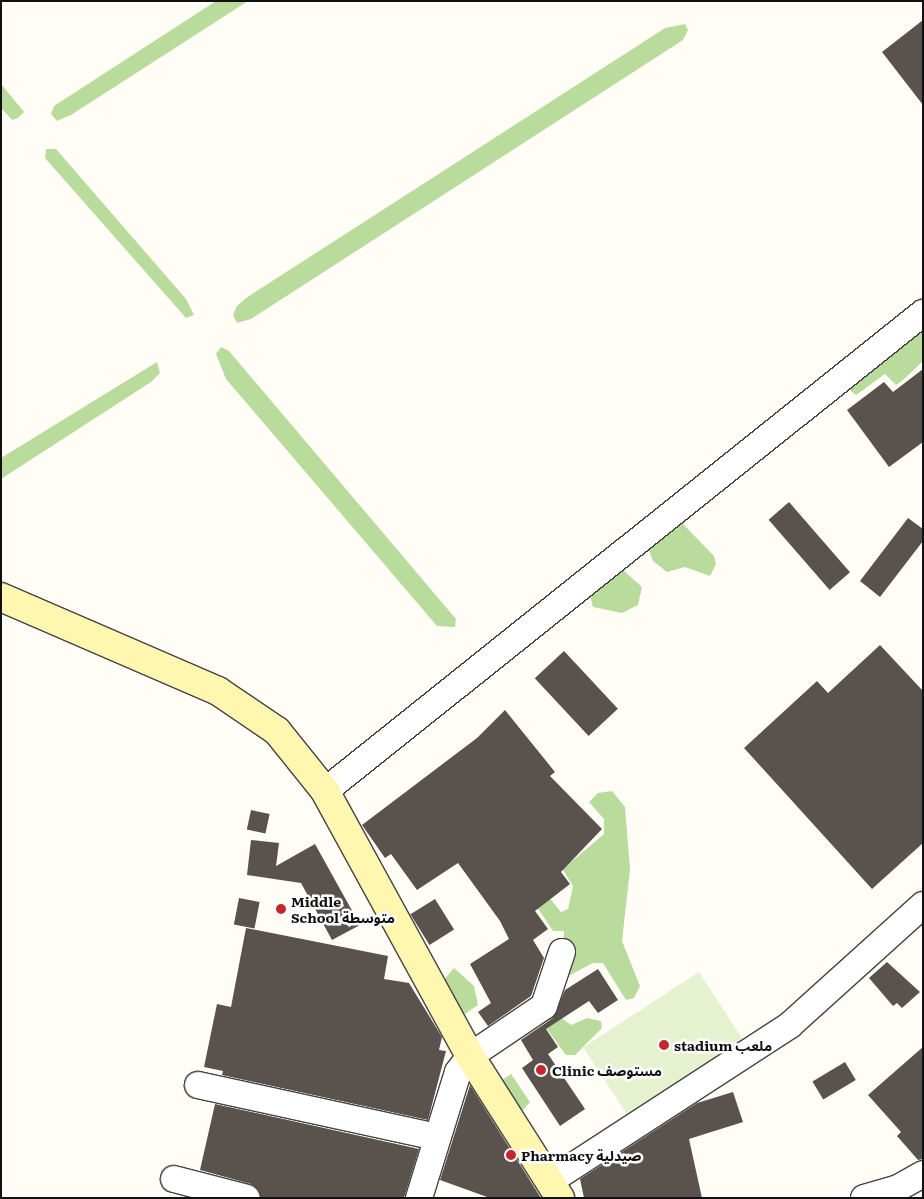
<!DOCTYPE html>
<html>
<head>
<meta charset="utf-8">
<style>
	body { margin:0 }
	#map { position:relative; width:924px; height:1199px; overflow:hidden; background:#fffdf5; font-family:Literata,"Noto Sans Arabic",serif }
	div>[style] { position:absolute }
	.forest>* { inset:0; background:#b9dc9c }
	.pitch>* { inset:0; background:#e6f2cf; transform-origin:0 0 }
	.building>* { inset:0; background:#5a524d; transform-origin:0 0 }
	.roads { filter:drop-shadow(1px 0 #444) drop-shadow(-1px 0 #444) drop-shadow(0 1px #444) drop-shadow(0 -1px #444) }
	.street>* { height:26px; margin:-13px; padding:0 13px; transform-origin:13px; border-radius:13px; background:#fff }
	.secondary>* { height:28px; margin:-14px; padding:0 14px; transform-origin:14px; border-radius:14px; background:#fff6b0 }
	.dots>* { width:14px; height:14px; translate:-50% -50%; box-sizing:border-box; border:2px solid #fff; border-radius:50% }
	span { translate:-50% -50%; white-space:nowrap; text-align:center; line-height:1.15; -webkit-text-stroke:5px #fff; paint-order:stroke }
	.poi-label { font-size:14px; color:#111; font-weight:700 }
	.left { translate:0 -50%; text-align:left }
	.frame { position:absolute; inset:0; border:2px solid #111; pointer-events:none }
</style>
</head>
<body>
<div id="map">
	<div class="forest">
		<div style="clip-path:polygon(216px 1px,248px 1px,71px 115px,57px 121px,51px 114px,54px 106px)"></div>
		<div style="clip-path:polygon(685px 24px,688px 30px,683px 40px,251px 319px,237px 323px,233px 315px,237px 306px,246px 298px,665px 28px)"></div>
		<div style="clip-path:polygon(1px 84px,24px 112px,18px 118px,12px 120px,1px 108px)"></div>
		<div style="clip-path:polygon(46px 149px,56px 149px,186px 299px,194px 315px,186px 318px,45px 158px)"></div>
		<div style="clip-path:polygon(923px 326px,923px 361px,903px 380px,896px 385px,885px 374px,856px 395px,846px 387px)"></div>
		<div style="clip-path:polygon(221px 347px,229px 351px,456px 619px,455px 627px,437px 626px,226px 379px,216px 354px)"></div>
		<div style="clip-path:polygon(157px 362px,160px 373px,151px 382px,1px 479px,1px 458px)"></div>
		<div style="clip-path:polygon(679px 520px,714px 556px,716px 564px,710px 576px,685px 567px,667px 572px,653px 561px,648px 548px)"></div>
		<div style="clip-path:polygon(623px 570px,642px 587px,638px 605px,622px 613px,593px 607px,589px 592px,611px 572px)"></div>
		<div style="clip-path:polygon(612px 791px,625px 807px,630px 869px,622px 941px,640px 986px,634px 998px,626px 1000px,603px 963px,593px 963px,568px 976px,561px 973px,564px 931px,553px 931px,537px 907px,549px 897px,561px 912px,568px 909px,573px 886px,558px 862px,564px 854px,571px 862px,604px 834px,604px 819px,589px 802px,598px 793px)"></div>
		<div style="clip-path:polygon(454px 968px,474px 986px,478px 1005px,462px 1016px,442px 982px)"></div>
		<div style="clip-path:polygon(556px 1014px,571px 1025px,587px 1018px,601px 1021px,602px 1028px,575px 1055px,566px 1055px,544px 1025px)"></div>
		<div style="clip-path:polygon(511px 1074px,530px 1102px,523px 1110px,517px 1110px,499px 1082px)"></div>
	</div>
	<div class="pitch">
		<div style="left:699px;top:972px;width:85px;height:138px;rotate:57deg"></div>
	</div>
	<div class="building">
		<div style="clip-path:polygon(923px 20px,923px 105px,882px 52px)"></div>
		<div style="clip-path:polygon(923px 369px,923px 442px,889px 467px,847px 410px,884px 382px,893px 392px)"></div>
		<div style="left:789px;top:502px;width:93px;height:27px;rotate:49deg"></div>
		<div style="clip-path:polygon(908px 518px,923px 529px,923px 541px,880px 597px,860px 581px)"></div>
		<div style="clip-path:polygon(880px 645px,923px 691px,923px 843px,872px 889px,744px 748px,817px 681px,828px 693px)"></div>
		<div style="left:564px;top:651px;width:79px;height:40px;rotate:47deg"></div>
		<div style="clip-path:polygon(505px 710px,555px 772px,550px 776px,602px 829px,561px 872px,570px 884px,535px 911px,548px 929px,533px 940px,544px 958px,531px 996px,488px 1026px,478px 1012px,491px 1003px,470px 964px,509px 939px,500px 921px,458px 863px,417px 890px,391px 854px,385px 858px,362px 825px,477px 738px)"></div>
		<div style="left:251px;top:810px;width:19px;height:20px;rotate:12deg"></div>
		<div style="clip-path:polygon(251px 840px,279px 843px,276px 866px,315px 844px,360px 925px,332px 940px,301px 883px,247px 875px)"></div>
		<div style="left:239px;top:898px;width:21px;height:27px;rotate:11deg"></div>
		<div style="left:435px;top:899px;width:36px;height:29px;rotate:58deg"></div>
		<div style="clip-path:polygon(246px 928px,388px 956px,384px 979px,409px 983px,442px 1037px,439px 1050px,446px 1051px,428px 1120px,222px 1075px,223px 1071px,204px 1067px,217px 1004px,231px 1007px)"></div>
		<div style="clip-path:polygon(887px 962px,920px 992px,902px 1008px,897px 1003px,893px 1006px,869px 978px)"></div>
		<div style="clip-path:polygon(598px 969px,618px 1000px,598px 1013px,589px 1001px,546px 1029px,558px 1047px,548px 1054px,585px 1109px,560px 1126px,522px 1068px,533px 1060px,521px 1040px,553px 1018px,565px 990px)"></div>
		<div style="clip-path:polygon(923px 1047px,923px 1159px,918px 1160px,897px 1136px,901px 1132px,868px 1095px)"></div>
		<div style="left:845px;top:1062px;width:21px;height:38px;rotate:59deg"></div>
		<div style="clip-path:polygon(470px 1085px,541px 1198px,490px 1198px,440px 1180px)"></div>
		<div style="clip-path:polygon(733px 1092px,743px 1122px,689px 1139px,702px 1198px,584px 1198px,580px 1179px,697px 1103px)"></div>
		<div style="clip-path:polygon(215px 1104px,419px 1149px,404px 1198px,262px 1198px,251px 1184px,200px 1170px)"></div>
	</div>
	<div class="roads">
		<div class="street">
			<div style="left:325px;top:791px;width:766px;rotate:-38.64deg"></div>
			<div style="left:198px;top:1085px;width:244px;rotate:12.3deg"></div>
			<div style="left:174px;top:1179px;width:75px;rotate:14.6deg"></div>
			<div style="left:550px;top:1181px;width:286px;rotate:-33deg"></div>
			<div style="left:790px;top:1025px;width:179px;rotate:-42.1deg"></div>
			<div style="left:419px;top:1198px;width:132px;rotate:-72.8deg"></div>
			<div style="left:458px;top:1072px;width:20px;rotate:-53deg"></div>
			<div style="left:470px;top:1056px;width:89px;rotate:-34deg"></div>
			<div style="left:544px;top:1006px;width:57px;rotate:-71.6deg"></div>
			<div style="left:864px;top:1198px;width:35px;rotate:-16deg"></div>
			<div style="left:898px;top:1188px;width:29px;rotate:-29deg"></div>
		</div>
		<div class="secondary">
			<div style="left:1px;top:597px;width:236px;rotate:23.4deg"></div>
			<div style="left:218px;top:691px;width:71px;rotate:34.1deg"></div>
			<div style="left:277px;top:731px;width:77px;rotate:51.3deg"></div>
			<div style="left:325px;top:791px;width:302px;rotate:61.3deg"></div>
			<div style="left:470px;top:1056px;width:168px;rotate:57.6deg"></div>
		</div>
	</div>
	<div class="dots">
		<div style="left:281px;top:909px;background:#c4262e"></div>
		<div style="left:664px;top:1045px;background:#c4262e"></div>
		<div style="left:541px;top:1070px;background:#c4262e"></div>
		<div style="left:511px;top:1155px;background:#c4262e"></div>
	</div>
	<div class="poi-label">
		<span class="left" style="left:291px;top:909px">Middle<br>School متوسطة</span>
		<span class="left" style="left:674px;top:1045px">stadium ملعب</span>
		<span class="left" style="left:552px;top:1070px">Clinic مستوصف</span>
		<span class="left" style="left:521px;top:1155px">Pharmacy صيدلية</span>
	</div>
	<div class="frame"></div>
</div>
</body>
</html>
